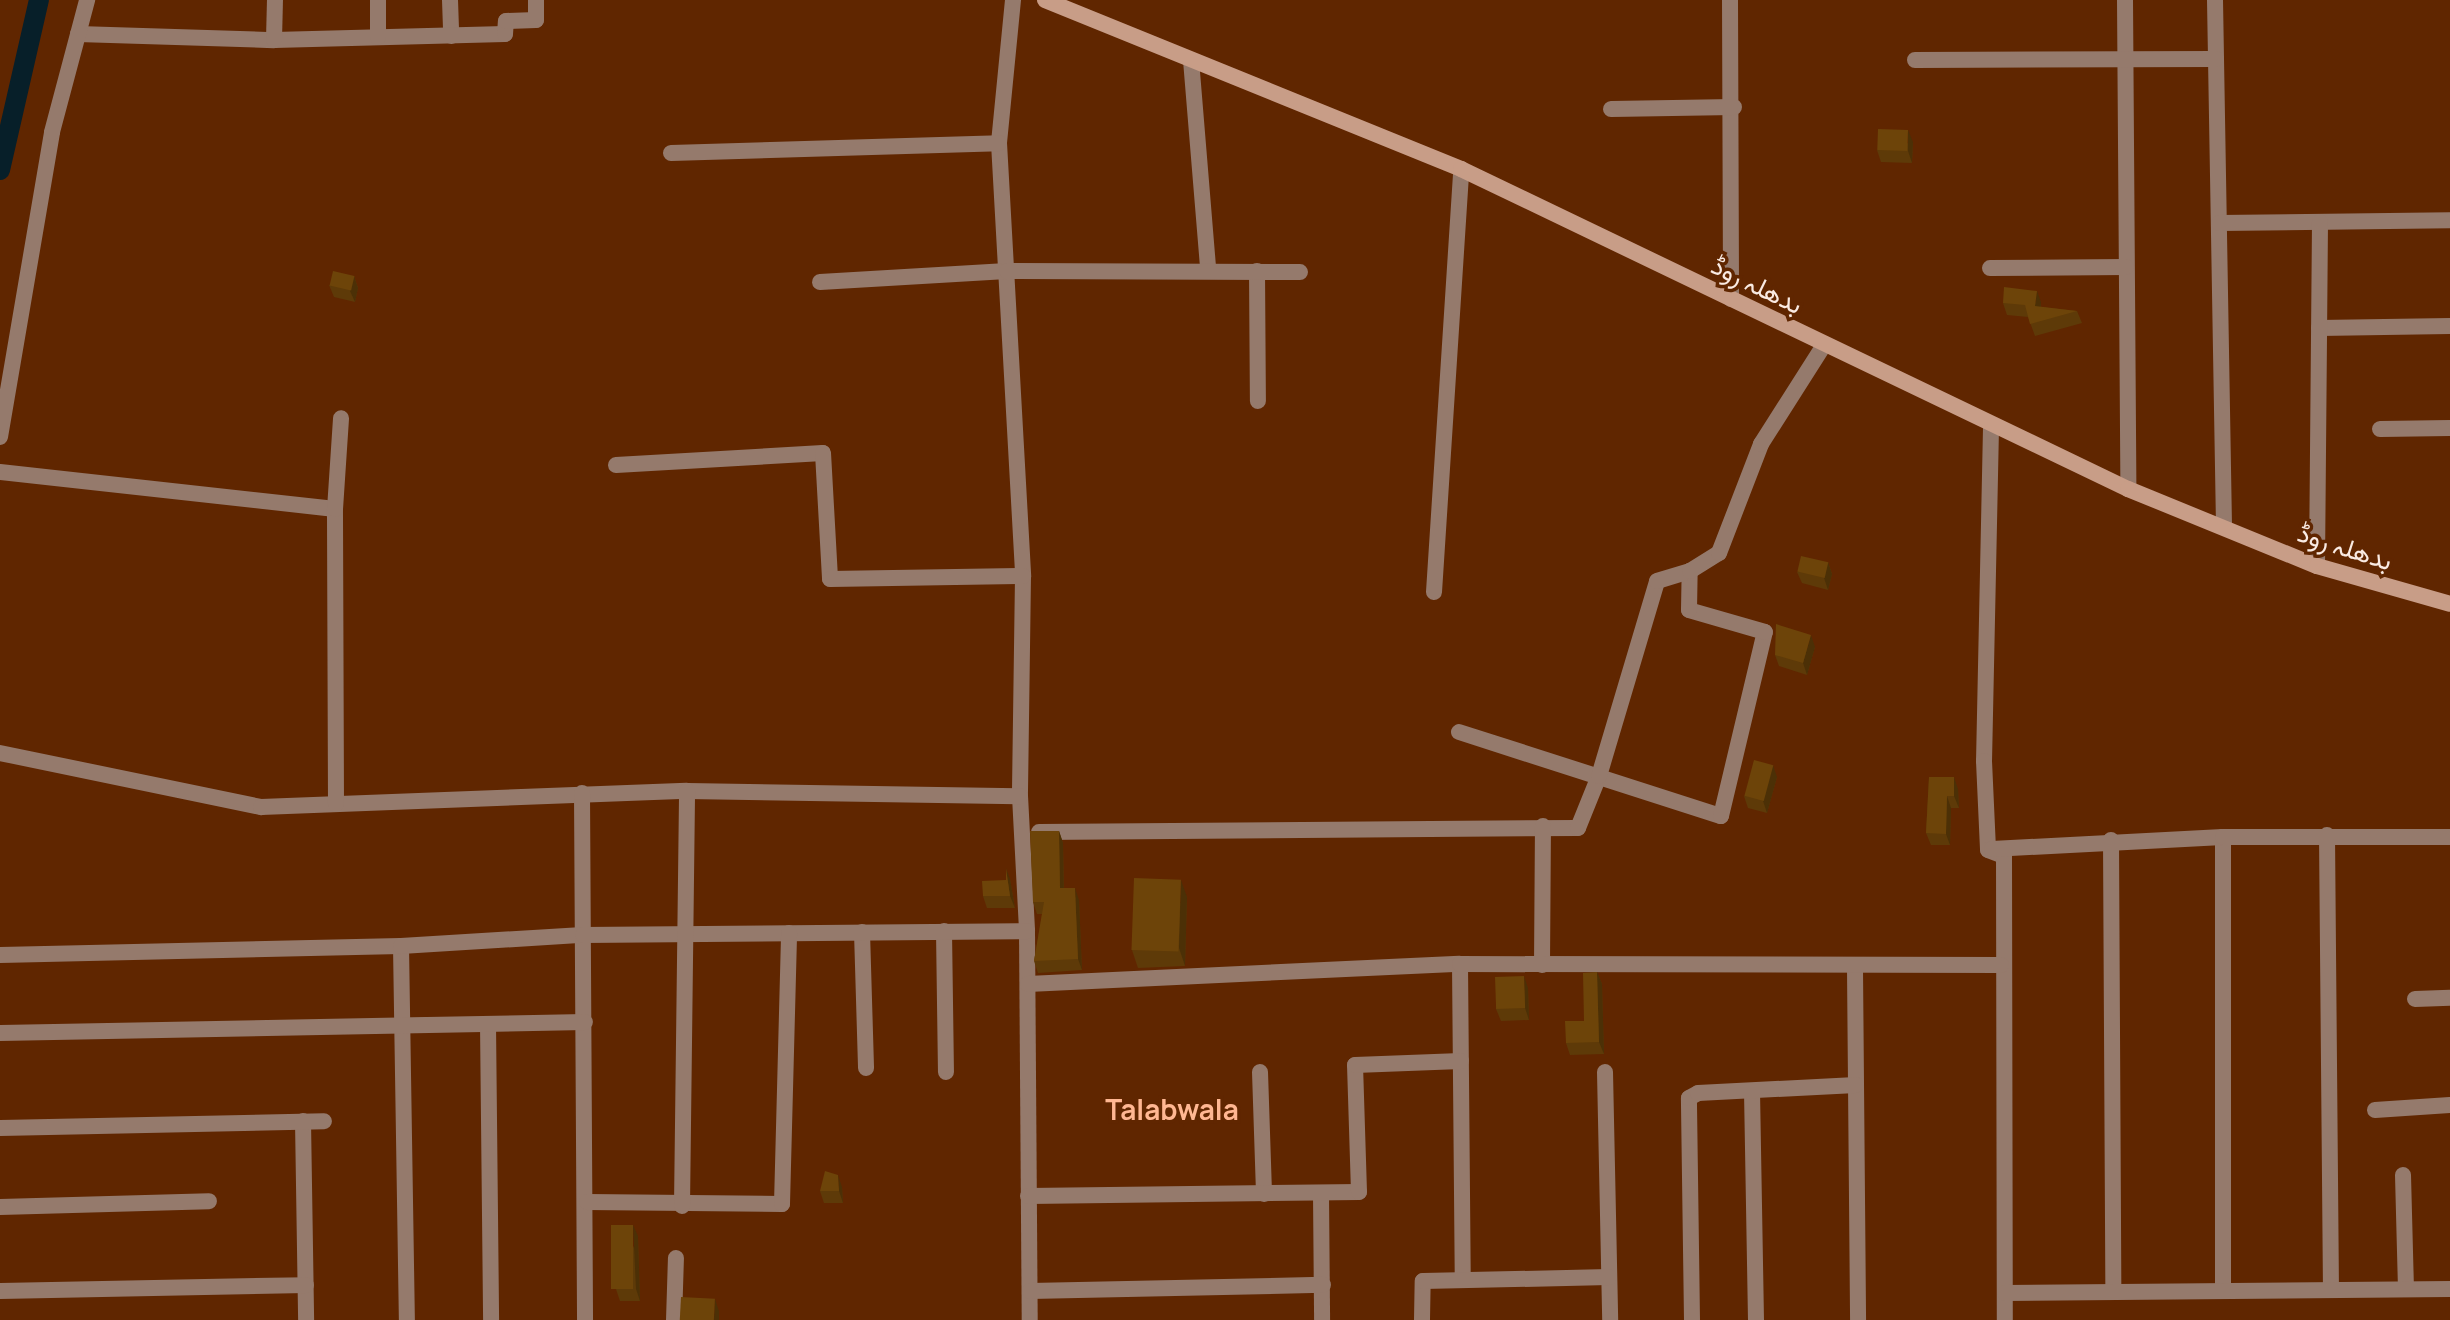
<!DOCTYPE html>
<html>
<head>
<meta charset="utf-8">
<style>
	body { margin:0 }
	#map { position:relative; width:2450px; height:1320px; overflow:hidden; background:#602600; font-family:Manrope,Vazirmatn,sans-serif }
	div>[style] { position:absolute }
	.canal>* { height:20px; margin:-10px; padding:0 10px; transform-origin:10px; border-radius:10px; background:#071f29 }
	.street>* { height:16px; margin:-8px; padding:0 8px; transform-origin:8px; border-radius:8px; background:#957a6c }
	.secondary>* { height:16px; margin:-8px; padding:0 8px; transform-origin:8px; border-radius:8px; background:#c89d87 }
	.wall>* { inset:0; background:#5e3a08 }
	.shaded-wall>* { inset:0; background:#4c3006 }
	.building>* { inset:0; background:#6d4409; transform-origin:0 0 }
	span { translate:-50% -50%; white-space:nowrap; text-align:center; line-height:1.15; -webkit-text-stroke:7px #602600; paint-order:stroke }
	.street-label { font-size:26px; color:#faebe3 }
	.neighbourhood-label { font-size:28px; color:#ffb792; font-weight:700 }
</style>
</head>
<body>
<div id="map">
	<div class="canal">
		<div style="left:0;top:170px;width:174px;rotate:-77.1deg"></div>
	</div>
	<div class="street">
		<div style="left:450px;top:0;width:36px;rotate:88deg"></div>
		<div style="left:1013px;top:0;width:144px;rotate:95.6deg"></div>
		<div style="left:999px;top:143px;width:434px;rotate:86.8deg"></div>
		<div style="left:1023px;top:576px;width:220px;rotate:90.8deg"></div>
		<div style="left:1020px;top:796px;width:135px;rotate:87deg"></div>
		<div style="left:1027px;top:931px;width:389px;rotate:89.6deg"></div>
		<div style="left:1730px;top:0;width:299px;rotate:89.8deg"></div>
		<div style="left:2125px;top:0;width:489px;rotate:89.6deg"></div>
		<div style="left:2215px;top:0;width:527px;rotate:89.02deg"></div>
		<div style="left:78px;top:34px;width:196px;rotate:1.8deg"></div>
		<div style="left:274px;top:40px;width:231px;rotate:-1.5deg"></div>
		<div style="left:505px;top:34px;width:13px;rotate:-86deg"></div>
		<div style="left:506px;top:21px;width:30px;rotate:-2deg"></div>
		<div style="left:536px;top:20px;width:20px;rotate:-90deg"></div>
		<div style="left:378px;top:37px;width:37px;rotate:-90deg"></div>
		<div style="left:274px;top:40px;width:40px;rotate:-88.6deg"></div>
		<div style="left:1191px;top:60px;width:210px;rotate:85.3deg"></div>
		<div style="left:1915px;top:60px;width:301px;rotate:-0.2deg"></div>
		<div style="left:1611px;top:109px;width:123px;rotate:-0.9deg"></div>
		<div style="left:671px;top:153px;width:328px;rotate:-1.7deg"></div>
		<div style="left:2219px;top:223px;width:231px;rotate:-0.7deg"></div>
		<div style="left:1990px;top:268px;width:136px;rotate:-0.4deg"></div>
		<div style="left:1257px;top:271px;width:130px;rotate:89.6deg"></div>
		<div style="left:820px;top:282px;width:187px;rotate:-3.4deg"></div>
		<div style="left:1007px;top:271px;width:293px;rotate:0.2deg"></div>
		<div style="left:2319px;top:328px;width:131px;rotate:-0.9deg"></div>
		<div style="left:1991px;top:428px;width:333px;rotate:91.2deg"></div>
		<div style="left:1984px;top:761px;width:89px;rotate:87.4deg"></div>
		<div style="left:1988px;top:850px;width:17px;rotate:21deg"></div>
		<div style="left:2004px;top:856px;width:464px;rotate:89.9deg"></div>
		<div style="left:2380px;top:429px;width:70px;rotate:-0.8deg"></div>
		<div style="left:0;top:437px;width:309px;rotate:-80.3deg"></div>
		<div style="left:52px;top:132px;width:137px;rotate:-75.1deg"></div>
		<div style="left:616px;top:465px;width:207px;rotate:-3.3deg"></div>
		<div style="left:823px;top:453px;width:126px;rotate:86.8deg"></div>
		<div style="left:830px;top:579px;width:193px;rotate:-0.9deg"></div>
		<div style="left:0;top:472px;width:337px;rotate:6.3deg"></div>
		<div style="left:2317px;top:566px;width:344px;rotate:-89.5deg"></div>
		<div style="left:1434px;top:592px;width:424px;rotate:-86.3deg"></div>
		<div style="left:1459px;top:732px;width:275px;rotate:17.8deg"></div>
		<div style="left:1721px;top:816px;width:189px;rotate:-76.6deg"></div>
		<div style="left:1765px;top:632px;width:79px;rotate:-163.9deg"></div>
		<div style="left:1689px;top:610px;width:39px;rotate:-89deg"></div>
		<div style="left:0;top:753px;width:267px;rotate:11.7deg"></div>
		<div style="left:261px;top:807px;width:426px;rotate:-2.2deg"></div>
		<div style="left:687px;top:791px;width:333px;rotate:0.9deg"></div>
		<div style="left:582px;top:793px;width:527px;rotate:89.67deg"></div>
		<div style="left:336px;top:804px;width:295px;rotate:-90.2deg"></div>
		<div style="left:335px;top:509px;width:91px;rotate:-86.2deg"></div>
		<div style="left:1039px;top:832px;width:539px;rotate:-0.43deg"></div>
		<div style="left:1578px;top:828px;width:56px;rotate:-68deg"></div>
		<div style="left:1599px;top:776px;width:203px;rotate:-73.4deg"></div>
		<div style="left:1657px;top:581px;width:34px;rotate:-17deg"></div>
		<div style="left:1690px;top:571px;width:34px;rotate:-32deg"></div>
		<div style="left:1719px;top:553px;width:117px;rotate:-68.9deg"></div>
		<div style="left:1761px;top:444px;width:117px;rotate:-57.5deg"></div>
		<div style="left:2327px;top:835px;width:455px;rotate:89.5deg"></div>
		<div style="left:2223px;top:837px;width:454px;rotate:90deg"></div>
		<div style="left:2111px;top:840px;width:452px;rotate:89.7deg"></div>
		<div style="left:1992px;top:849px;width:231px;rotate:-3deg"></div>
		<div style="left:2223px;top:837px;width:227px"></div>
		<div style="left:944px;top:931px;width:141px;rotate:89.2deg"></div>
		<div style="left:862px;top:932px;width:136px;rotate:88.3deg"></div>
		<div style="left:401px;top:946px;width:374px;rotate:89.1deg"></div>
		<div style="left:0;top:955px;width:401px;rotate:-1.3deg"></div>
		<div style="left:401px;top:946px;width:182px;rotate:-3.5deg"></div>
		<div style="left:583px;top:935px;width:444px;rotate:-0.5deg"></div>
		<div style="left:1460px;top:964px;width:316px;rotate:89.5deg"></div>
		<div style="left:1542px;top:965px;width:139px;rotate:-89.6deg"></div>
		<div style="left:1855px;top:969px;width:351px;rotate:89.5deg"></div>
		<div style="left:1028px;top:984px;width:432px;rotate:-2.7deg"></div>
		<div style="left:1460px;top:964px;width:541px;rotate:0.11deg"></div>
		<div style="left:2415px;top:999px;width:35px;rotate:-2deg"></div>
		<div style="left:488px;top:1024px;width:296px;rotate:89.4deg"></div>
		<div style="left:0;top:1033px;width:585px;rotate:-1.08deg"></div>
		<div style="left:1260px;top:1072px;width:122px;rotate:88.1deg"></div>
		<div style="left:1605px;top:1072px;width:248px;rotate:88.8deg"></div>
		<div style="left:1752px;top:1091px;width:229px;rotate:89deg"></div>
		<div style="left:2375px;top:1110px;width:75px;rotate:-3.8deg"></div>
		<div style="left:303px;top:1121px;width:199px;rotate:89.1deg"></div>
		<div style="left:0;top:1128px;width:324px;rotate:-1.2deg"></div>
		<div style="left:2403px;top:1175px;width:114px;rotate:88.5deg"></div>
		<div style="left:1321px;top:1194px;width:126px;rotate:89.5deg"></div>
		<div style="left:1028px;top:1196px;width:331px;rotate:-0.7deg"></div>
		<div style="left:1359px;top:1192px;width:127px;rotate:-91.8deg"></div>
		<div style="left:1355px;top:1065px;width:106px;rotate:-2.2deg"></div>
		<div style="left:587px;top:1202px;width:195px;rotate:0.6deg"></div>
		<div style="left:782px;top:1204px;width:271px;rotate:-88.5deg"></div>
		<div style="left:682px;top:1206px;width:415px;rotate:-89.3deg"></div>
		<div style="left:0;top:1207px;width:209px;rotate:-1.6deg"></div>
		<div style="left:0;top:1291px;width:306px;rotate:-1.1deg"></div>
		<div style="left:1030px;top:1291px;width:293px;rotate:-1.2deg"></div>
		<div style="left:2005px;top:1293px;width:445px;rotate:-0.5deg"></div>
		<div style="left:674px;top:1320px;width:62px;rotate:-88.2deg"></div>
		<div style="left:1422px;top:1320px;width:39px;rotate:-89deg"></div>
		<div style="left:1423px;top:1281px;width:186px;rotate:-1.2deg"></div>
		<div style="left:1692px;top:1320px;width:222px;rotate:-90.8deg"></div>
		<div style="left:1689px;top:1098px;width:10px;rotate:-29deg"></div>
		<div style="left:1698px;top:1093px;width:158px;rotate:-2.9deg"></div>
	</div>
	<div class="secondary">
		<div style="left:1045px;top:0;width:449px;rotate:22.1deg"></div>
		<div style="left:1461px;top:169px;width:740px;rotate:25.63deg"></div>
		<div style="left:2128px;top:489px;width:204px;rotate:22.2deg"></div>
		<div style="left:2317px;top:566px;width:138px;rotate:15.9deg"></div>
	</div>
	<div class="wall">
		<div style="clip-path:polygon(1913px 142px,1912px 163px,1881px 162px,1877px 150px)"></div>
		<div style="clip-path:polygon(354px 276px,358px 288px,355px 302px,334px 297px,329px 285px)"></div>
		<div style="clip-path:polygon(2041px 302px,2041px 307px,2077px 311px,2082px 323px,2035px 336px,2028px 317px,2007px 315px,2003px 303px)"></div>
		<div style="clip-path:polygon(1828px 562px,1832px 574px,1828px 590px,1802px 583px,1797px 572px)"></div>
		<div style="clip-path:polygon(1815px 647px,1807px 675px,1779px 666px,1775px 655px)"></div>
		<div style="clip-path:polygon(1777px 777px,1767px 813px,1748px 808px,1744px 796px)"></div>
		<div style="clip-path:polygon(1929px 777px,1958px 789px,1959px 808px,1951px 808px,1950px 845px,1931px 845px,1926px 833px)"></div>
		<div style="clip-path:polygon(1059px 831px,1063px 843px,1064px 888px,1079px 900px,1082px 970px,1038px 973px,1034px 961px,1042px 914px,1037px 914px,1033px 902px)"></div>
		<div style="clip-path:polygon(1010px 879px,1015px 908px,987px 908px,983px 896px)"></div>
		<div style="clip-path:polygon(1187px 897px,1185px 966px,1138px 968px,1132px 950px)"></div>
		<div style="clip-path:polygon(1597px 972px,1602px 984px,1604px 1054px,1570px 1055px,1566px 1043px,1584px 1021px)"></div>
		<div style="clip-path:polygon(1528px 988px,1529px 1020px,1501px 1021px,1496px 1009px)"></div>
		<div style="clip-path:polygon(842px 1187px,843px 1203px,824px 1203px,820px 1191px)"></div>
		<div style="clip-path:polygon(638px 1236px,640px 1301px,620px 1301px,616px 1289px)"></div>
	</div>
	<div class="shaded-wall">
		<div style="clip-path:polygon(1908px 130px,1913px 142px,1912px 163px,1908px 151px)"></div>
		<div style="clip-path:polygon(354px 276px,358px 288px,355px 302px,350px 291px)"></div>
		<div style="clip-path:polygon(2037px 291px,2041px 302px,2040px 318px,2035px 306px)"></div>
		<div style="clip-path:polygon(1828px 562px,1832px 574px,1828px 590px,1824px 578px)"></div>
		<div style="clip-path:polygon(1811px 635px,1815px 647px,1807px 675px,1803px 663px)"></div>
		<div style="clip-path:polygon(1773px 765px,1777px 777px,1767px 813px,1763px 801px)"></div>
		<div style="clip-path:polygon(1954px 777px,1958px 789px,1959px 808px,1954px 796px)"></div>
		<div style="clip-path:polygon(1947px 796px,1951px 808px,1950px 845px,1946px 834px)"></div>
		<div style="clip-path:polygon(1059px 831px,1063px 843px,1064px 900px,1060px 888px)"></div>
		<div style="clip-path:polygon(1006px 868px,1010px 879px,1015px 908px,1010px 896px)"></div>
		<div style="clip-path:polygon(1181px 880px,1187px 897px,1185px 966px,1179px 948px)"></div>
		<div style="clip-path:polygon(1075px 888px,1079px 900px,1082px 970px,1078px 959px)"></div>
		<div style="clip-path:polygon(1597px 972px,1602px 984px,1604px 1054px,1599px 1042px)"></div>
		<div style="clip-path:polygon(1524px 976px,1528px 988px,1529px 1020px,1525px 1008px)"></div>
		<div style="clip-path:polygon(838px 1175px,842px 1187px,843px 1203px,839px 1191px)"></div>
		<div style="clip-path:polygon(633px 1225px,638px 1236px,640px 1301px,636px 1289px)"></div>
		<div style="clip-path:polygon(715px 1299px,719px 1311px,719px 1320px,714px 1320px)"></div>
	</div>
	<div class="building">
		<div style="left:1878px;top:129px;width:30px;height:21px;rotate:2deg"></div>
		<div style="left:333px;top:271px;width:22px;height:15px;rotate:13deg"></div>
		<div style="clip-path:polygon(2004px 287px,2037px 291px,2035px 306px,2077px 311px,2030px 324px,2025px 305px,2003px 303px)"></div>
		<div style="left:1801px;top:556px;width:28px;height:16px;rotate:13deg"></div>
		<div style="clip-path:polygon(1776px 624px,1811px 635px,1803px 663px,1775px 655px)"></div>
		<div style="left:1754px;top:760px;width:20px;height:37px;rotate:15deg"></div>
		<div style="clip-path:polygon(1929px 777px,1954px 777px,1954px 796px,1947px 796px,1946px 834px,1926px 833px)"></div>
		<div style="clip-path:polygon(1030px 831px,1059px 831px,1060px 888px,1075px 888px,1078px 959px,1034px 961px,1044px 902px,1033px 902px)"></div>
		<div style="clip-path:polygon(1006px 868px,1010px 896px,983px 896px,982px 881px,1006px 880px)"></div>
		<div style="left:1134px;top:878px;width:47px;height:72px;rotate:2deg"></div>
		<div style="clip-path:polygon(1597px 972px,1599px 1042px,1566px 1043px,1565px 1021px,1584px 1021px,1583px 973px)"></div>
		<div style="left:1524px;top:976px;width:32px;height:29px;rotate:88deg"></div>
		<div style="clip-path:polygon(825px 1171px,838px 1175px,839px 1191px,820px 1191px)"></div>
		<div style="left:611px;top:1225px;width:22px;height:64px"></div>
		<div style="left:681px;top:1297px;width:34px;height:23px;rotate:3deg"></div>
	</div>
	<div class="street-label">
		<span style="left:1757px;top:285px;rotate:26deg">بدھلہ روڈ</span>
		<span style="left:2345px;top:547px;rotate:18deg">بدھلہ روڈ</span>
	</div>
	<div class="neighbourhood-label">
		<span style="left:1172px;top:1109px">Talabwala</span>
	</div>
</div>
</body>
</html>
